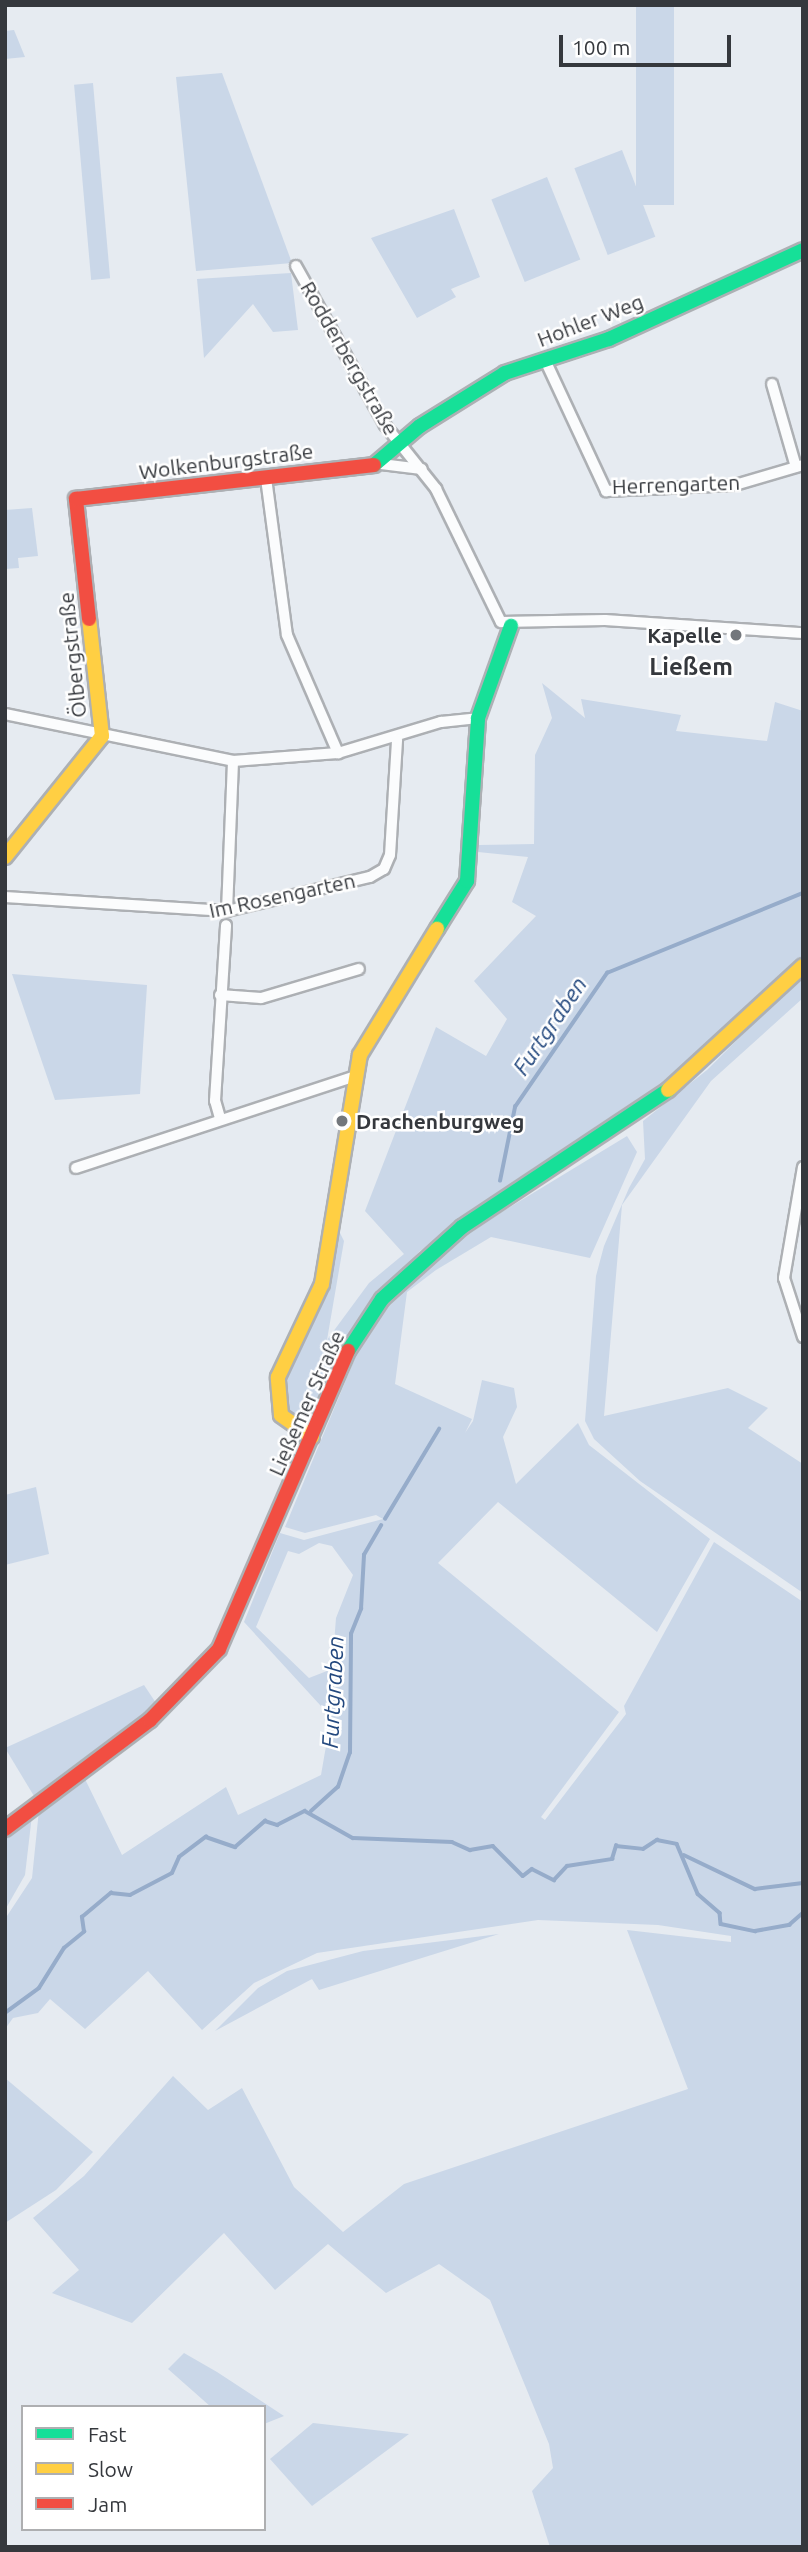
<!DOCTYPE html>
<html>
<head>
<meta charset="utf-8">
<style>
	body { margin:0 }
	#map { position:relative; width:808px; height:2552px; overflow:hidden; background:#e6ebf1; font-family:Ubuntu,sans-serif }
	div>[style] { position:absolute }
	.green>* { inset:0; background:#cad7e8; transform-origin:0 0 }
	.stream>* { height:3.5px; margin:-1.75px; padding:0 1.75px; transform-origin:1.75px; border-radius:1.75px; background:#96acca }
	.roads { filter:drop-shadow(2px 0 #adb0b4) drop-shadow(-2px 0 #adb0b4) drop-shadow(0 2px #adb0b4) drop-shadow(0 -2px #adb0b4) }
	.street>* { height:10px; margin:-5px; padding:0 5px; transform-origin:5px; border-radius:5px; background:#fbfcfd }
	.fast>* { height:14px; margin:-7px; padding:0 7px; transform-origin:7px; border-radius:7px; background:#16e098 }
	.slow>* { height:14px; margin:-7px; padding:0 7px; transform-origin:7px; border-radius:7px; background:#ffcf43 }
	.jam>* { height:14px; margin:-7px; padding:0 7px; transform-origin:7px; border-radius:7px; background:#f24e42 }
	.dots>* { width:19px; height:19px; translate:-50% -50%; box-sizing:border-box; border:4px solid #fff; border-radius:50% }
	span { translate:-50% -50%; white-space:nowrap; text-align:center; line-height:1.15; -webkit-text-stroke:5px #fff; paint-order:stroke }
	.street-label { font-size:21px; color:#35383d }
	.poi-label { font-size:21px; color:#35383d; font-weight:700 }
	.right { translate:-100% -50%; text-align:right }
	.left { translate:0 -50%; text-align:left }
	.water-label { font-size:23px; color:#23487e; font-style:italic }
	.quarter-label { font-size:24px; color:#35383d; font-weight:700 }
	.frame { position:absolute; inset:0; border:7px solid #35383d; pointer-events:none }
	.legend { position:absolute; left:21px; top:2405px; width:245px; height:126px; box-sizing:border-box; background:#fff; border:2px solid #aeafb1; margin:0; padding:9px 12px; list-style:none; font-size:21px; color:#35383d }
	.legend li { display:flex; align-items:center; gap:14px; height:35px }
	.legend b { width:35px; border:2px solid #aeafb1 }
	.scale { position:absolute; left:559px; top:35px; width:172px; height:32px; box-sizing:border-box; border:4px solid #35383d; border-top:0; padding-left:9px; font-size:21px; line-height:24px; white-space:nowrap; color:#35383d; -webkit-text-stroke:5px #fff; paint-order:stroke }
</style>
</head>
<body>
<div id="map">
	<div class="green">
		<div style="left:636px;top:5px;width:38px;height:200px"></div>
		<div style="clip-path:polygon(14px 30px,25px 57px,5px 59px,5px 31px)"></div>
		<div style="clip-path:polygon(222px 73px,292px 263px,196px 271px,176px 77px)"></div>
		<div style="left:93px;top:83px;width:196px;height:19px;rotate:85deg"></div>
		<div style="left:622px;top:150px;width:93px;height:51px;rotate:69deg"></div>
		<div style="left:547px;top:177px;width:89px;height:60px;rotate:68deg"></div>
		<div style="clip-path:polygon(454px 209px,480px 277px,451px 289px,456px 297px,417px 318px,371px 238px)"></div>
		<div style="clip-path:polygon(291px 273px,298px 330px,273px 332px,253px 304px,204px 358px,197px 279px)"></div>
		<div style="clip-path:polygon(32px 508px,38px 556px,18px 558px,19px 568px,5px 569px,5px 510px)"></div>
		<div style="clip-path:polygon(542px 683px,585px 718px,581px 699px,681px 715px,676px 731px,767px 741px,775px 702px,803px 711px,803px 956px,696px 1061px,614px 1124px,420px 1251px,362px 1316px,310px 1415px,300px 1422px,282px 1401px,283px 1379px,309px 1332px,340px 1233px,344px 1241px,327px 1340px,369px 1283px,404px 1254px,365px 1211px,436px 1027px,486px 1056px,507px 1019px,474px 981px,536px 916px,512px 902px,528px 857px,478px 852px,479px 845px,534px 844px,535px 755px,552px 718px)"></div>
		<div style="clip-path:polygon(12px 974px,147px 985px,140px 1094px,55px 1100px)"></div>
		<div style="clip-path:polygon(803px 974px,803px 998px,711px 1081px,622px 1205px,604px 1416px,728px 1388px,768px 1408px,748px 1428px,803px 1464px,803px 1593px,640px 1481px,594px 1439px,585px 1421px,596px 1276px,604px 1246px,629px 1188px,645px 1159px,643px 1121px,707px 1070px)"></div>
		<div style="clip-path:polygon(evenodd,627px 1136px,637px 1152px,590px 1258px,491px 1237px,436px 1270px,407px 1292px,395px 1384px,472px 1419px,465px 1433px,473px 1421px,482px 1380px,514px 1388px,517px 1407px,503px 1437px,516px 1484px,578px 1423px,589px 1445px,710px 1539px,657px 1632px,498px 1502px,438px 1563px,619px 1712px,541px 1817px,545px 1820px,626px 1714px,624px 1706px,714px 1542px,803px 1602px,803px 2547px,550px 2547px,532px 2491px,553px 2468px,549px 2444px,490px 2300px,439px 2264px,386px 2293px,328px 2244px,275px 2290px,224px 2233px,132px 2323px,52px 2293px,79px 2270px,33px 2218px,84px 2176px,173px 2076px,208px 2110px,242px 2088px,294px 2187px,343px 2232px,404px 2184px,688px 2089px,627px 1930px,731px 1942px,731px 1936px,658px 1925px,538px 1920px,317px 1953px,254px 1983px,202px 2030px,148px 1971px,85px 2029px,50px 1999px,38px 2013px,13px 2018px,5px 2029px,5px 1919px,32px 1878px,39px 1810px,85px 1779px,122px 1855px,226px 1787px,238px 1815px,321px 1775px,331px 1717px,244px 1622px,280px 1533px,304px 1540px,383px 1519px,376px 1515px,305px 1533px,285px 1527px,358px 1351px,381px 1311px,459px 1238px,627px 1136px,319px 1543px,332px 1546px,353px 1575px,336px 1618px,332px 1669px,309px 1678px,256px 1627px,288px 1551px,299px 1554px,319px 1543px)"></div>
		<div style="clip-path:polygon(36px 1487px,49px 1554px,5px 1565px,5px 1495px)"></div>
		<div style="clip-path:polygon(144px 1685px,158px 1706px,37px 1801px,5px 1748px)"></div>
		<div style="clip-path:polygon(32px 1815px,25px 1875px,5px 1910px,5px 1835px)"></div>
		<div style="clip-path:polygon(499px 1934px,319px 1990px,312px 1979px,215px 2031px,258px 1988px,287px 1971px,363px 1951px)"></div>
		<div style="clip-path:polygon(5px 2078px,93px 2152px,56px 2190px,5px 2223px)"></div>
		<div style="clip-path:polygon(184px 2353px,217px 2372px,284px 2416px,264px 2424px,264px 2407px,211px 2407px,168px 2369px)"></div>
		<div style="clip-path:polygon(313px 2423px,409px 2434px,312px 2506px,270px 2459px)"></div>
	</div>
	<div class="stream">
		<div style="left:500px;top:1181px;width:76px;rotate:-78.5deg"></div>
		<div style="left:515px;top:1107px;width:163px;rotate:-55.5deg"></div>
		<div style="left:607px;top:973px;width:212px;rotate:-22.2deg"></div>
		<div style="left:385px;top:1519px;width:105px;rotate:-59deg"></div>
		<div style="left:311px;top:1811px;width:36px;rotate:-42deg"></div>
		<div style="left:338px;top:1787px;width:36px;rotate:-71deg"></div>
		<div style="left:350px;top:1753px;width:119px;rotate:-89.5deg"></div>
		<div style="left:351px;top:1634px;width:27px;rotate:-68deg"></div>
		<div style="left:361px;top:1609px;width:54px;rotate:-86.8deg"></div>
		<div style="left:364px;top:1555px;width:34px;rotate:-60deg"></div>
		<div style="left:684px;top:1855px;width:79px;rotate:25.6deg"></div>
		<div style="left:755px;top:1889px;width:48px;rotate:-7.1deg"></div>
		<div style="left:5px;top:2013px;width:42px;rotate:-36.3deg"></div>
		<div style="left:39px;top:1988px;width:47px;rotate:-58deg"></div>
		<div style="left:64px;top:1948px;width:26px;rotate:-39deg"></div>
		<div style="left:84px;top:1932px;width:15px;rotate:-98deg"></div>
		<div style="left:82px;top:1917px;width:38px;rotate:-40deg"></div>
		<div style="left:111px;top:1893px;width:19px;rotate:6deg"></div>
		<div style="left:130px;top:1895px;width:47px;rotate:-27.6deg"></div>
		<div style="left:172px;top:1873px;width:17px;rotate:-66deg"></div>
		<div style="left:179px;top:1857px;width:34px;rotate:-37deg"></div>
		<div style="left:206px;top:1837px;width:31px;rotate:19deg"></div>
		<div style="left:235px;top:1847px;width:40px;rotate:-41deg"></div>
		<div style="left:265px;top:1821px;width:13px;rotate:18deg"></div>
		<div style="left:277px;top:1825px;width:31px;rotate:-27deg"></div>
		<div style="left:305px;top:1811px;width:55px;rotate:29.4deg"></div>
		<div style="left:353px;top:1838px;width:99px;rotate:2.3deg"></div>
		<div style="left:452px;top:1842px;width:20px;rotate:24deg"></div>
		<div style="left:470px;top:1850px;width:23px;rotate:-10deg"></div>
		<div style="left:493px;top:1846px;width:42px;rotate:45deg"></div>
		<div style="left:523px;top:1876px;width:11px;rotate:-38deg"></div>
		<div style="left:532px;top:1869px;width:25px;rotate:27deg"></div>
		<div style="left:554px;top:1880px;width:19px;rotate:-47deg"></div>
		<div style="left:567px;top:1866px;width:46px;rotate:-8.8deg"></div>
		<div style="left:612px;top:1859px;width:14px;rotate:-73deg"></div>
		<div style="left:616px;top:1846px;width:27px;rotate:6deg"></div>
		<div style="left:643px;top:1849px;width:17px;rotate:-33deg"></div>
		<div style="left:657px;top:1840px;width:20px;rotate:11deg"></div>
		<div style="left:677px;top:1844px;width:54px;rotate:67.2deg"></div>
		<div style="left:698px;top:1894px;width:29px;rotate:41deg"></div>
		<div style="left:720px;top:1913px;width:11px;rotate:85deg"></div>
		<div style="left:721px;top:1924px;width:35px;rotate:12deg"></div>
		<div style="left:755px;top:1931px;width:35px;rotate:-10deg"></div>
		<div style="left:789px;top:1925px;width:18px;rotate:-41deg"></div>
	</div>
	<div class="roads">
		<div class="street">
			<div style="left:296px;top:266px;width:182px;rotate:60.8deg"></div>
			<div style="left:385px;top:425px;width:82px;rotate:51.4deg"></div>
			<div style="left:436px;top:489px;width:148px;rotate:64deg"></div>
			<div style="left:501px;top:622px;width:104px;rotate:-1.1deg"></div>
			<div style="left:605px;top:620px;width:198px;rotate:3.8deg"></div>
			<div style="left:545px;top:360px;width:145px;rotate:65deg"></div>
			<div style="left:606px;top:491px;width:129px;rotate:-2.7deg"></div>
			<div style="left:735px;top:485px;width:71px;rotate:-16.4deg"></div>
			<div style="left:772px;top:384px;width:86px;rotate:73.9deg"></div>
			<div style="left:381px;top:464px;width:41px;rotate:7deg"></div>
			<div style="left:266px;top:478px;width:158px;rotate:82.4deg"></div>
			<div style="left:287px;top:635px;width:129px;rotate:66.6deg"></div>
			<div style="left:5px;top:714px;width:233px;rotate:11.6deg"></div>
			<div style="left:233px;top:761px;width:105px;rotate:-4.4deg"></div>
			<div style="left:338px;top:753px;width:108px;rotate:-16.8deg"></div>
			<div style="left:441px;top:722px;width:37px;rotate:-6deg"></div>
			<div style="left:5px;top:897px;width:222px;rotate:3.6deg"></div>
			<div style="left:227px;top:911px;width:147px;rotate:-13.4deg"></div>
			<div style="left:370px;top:877px;width:16px;rotate:-30deg"></div>
			<div style="left:384px;top:869px;width:15px;rotate:-67deg"></div>
			<div style="left:390px;top:855px;width:116px;rotate:-86.5deg"></div>
			<div style="left:227px;top:911px;width:150px;rotate:-87.7deg"></div>
			<div style="left:220px;top:995px;width:41px;rotate:4.2deg"></div>
			<div style="left:261px;top:998px;width:102px;rotate:-16.5deg"></div>
			<div style="left:220px;top:1118px;width:18px;rotate:-106deg"></div>
			<div style="left:215px;top:1101px;width:176px;rotate:-86.4deg"></div>
			<div style="left:803px;top:1167px;width:113px;rotate:99.7deg"></div>
			<div style="left:784px;top:1278px;width:62px;rotate:72.1deg"></div>
			<div style="left:76px;top:1168px;width:295px;rotate:-18.2deg"></div>
		</div>
		<div class="fast">
			<div style="left:374px;top:465px;width:60px;rotate:-40.3deg"></div>
			<div style="left:420px;top:426px;width:100px;rotate:-31.9deg"></div>
			<div style="left:505px;top:373px;width:109px;rotate:-18.1deg"></div>
			<div style="left:609px;top:339px;width:213px;rotate:-24.6deg"></div>
			<div style="left:437px;top:929px;width:57px;rotate:-58deg"></div>
			<div style="left:467px;top:881px;width:163px;rotate:-86.1deg"></div>
			<div style="left:478px;top:718px;width:98px;rotate:-70.3deg"></div>
			<div style="left:348px;top:1351px;width:62px;rotate:-56.8deg"></div>
			<div style="left:382px;top:1299px;width:108px;rotate:-42deg"></div>
			<div style="left:462px;top:1227px;width:247px;rotate:-33.6deg"></div>
		</div>
		<div class="slow">
			<div style="left:5px;top:857px;width:155px;rotate:-51.3deg"></div>
			<div style="left:102px;top:736px;width:118px;rotate:-96.3deg"></div>
			<div style="left:668px;top:1090px;width:183px;rotate:-42.6deg"></div>
			<div style="left:312px;top:1437px;width:38px;rotate:-145deg"></div>
			<div style="left:281px;top:1415px;width:38px;rotate:-95deg"></div>
			<div style="left:278px;top:1377px;width:103px;rotate:-64.7deg"></div>
			<div style="left:322px;top:1284px;width:232px;rotate:-80.6deg"></div>
			<div style="left:360px;top:1055px;width:148px;rotate:-58.6deg"></div>
		</div>
		<div class="jam">
			<div style="left:89px;top:619px;width:121px;rotate:-96.2deg"></div>
			<div style="left:76px;top:499px;width:300px;rotate:-6.5deg"></div>
			<div style="left:5px;top:1829px;width:181px;rotate:-36.9deg"></div>
			<div style="left:150px;top:1720px;width:99px;rotate:-45.8deg"></div>
			<div style="left:219px;top:1649px;width:325px;rotate:-66.6deg"></div>
		</div>
	</div>
	<div class="dots">
		<div style="left:736px;top:635px;background:#73777c"></div>
		<div style="left:342px;top:1121px;background:#73777c"></div>
	</div>
	<div class="street-label">
		<span style="left:590px;top:320px;rotate:-21deg">Hohler Weg</span>
		<span style="left:350px;top:358px;rotate:60deg">Rodderbergstraße</span>
		<span style="left:226px;top:461px;rotate:-7deg">Wolkenburgstraße</span>
		<span style="left:676px;top:484px;rotate:-2deg">Herrengarten</span>
		<span style="left:72px;top:655px;rotate:-96deg">Ölbergstraße</span>
		<span style="left:282px;top:895px;rotate:-12deg">Im Rosengarten</span>
		<span style="left:306px;top:1403px;rotate:-66deg">Ließemer Straße</span>
	</div>
	<div class="poi-label">
		<span class="right" style="left:722px;top:635px">Kapelle</span>
		<span class="left" style="left:356px;top:1121px">Drachenburgweg</span>
	</div>
	<div class="water-label">
		<span style="left:550px;top:1026px;rotate:-56deg">Furtgraben</span>
		<span style="left:333px;top:1692px;rotate:-87deg">Furtgraben</span>
	</div>
	<div class="quarter-label">
		<span style="left:691px;top:667px">Ließem</span>
	</div>
	<div class="frame"></div>
	<ul class="legend">
	<li><b style="height:9px;background:#16e098"></b>Fast</li>
	<li><b style="height:9px;background:#ffcf43"></b>Slow</li>
	<li><b style="height:9px;background:#f24e42"></b>Jam</li>
	</ul>
	<div class="scale">100 m</div>
</div>
</body>
</html>
